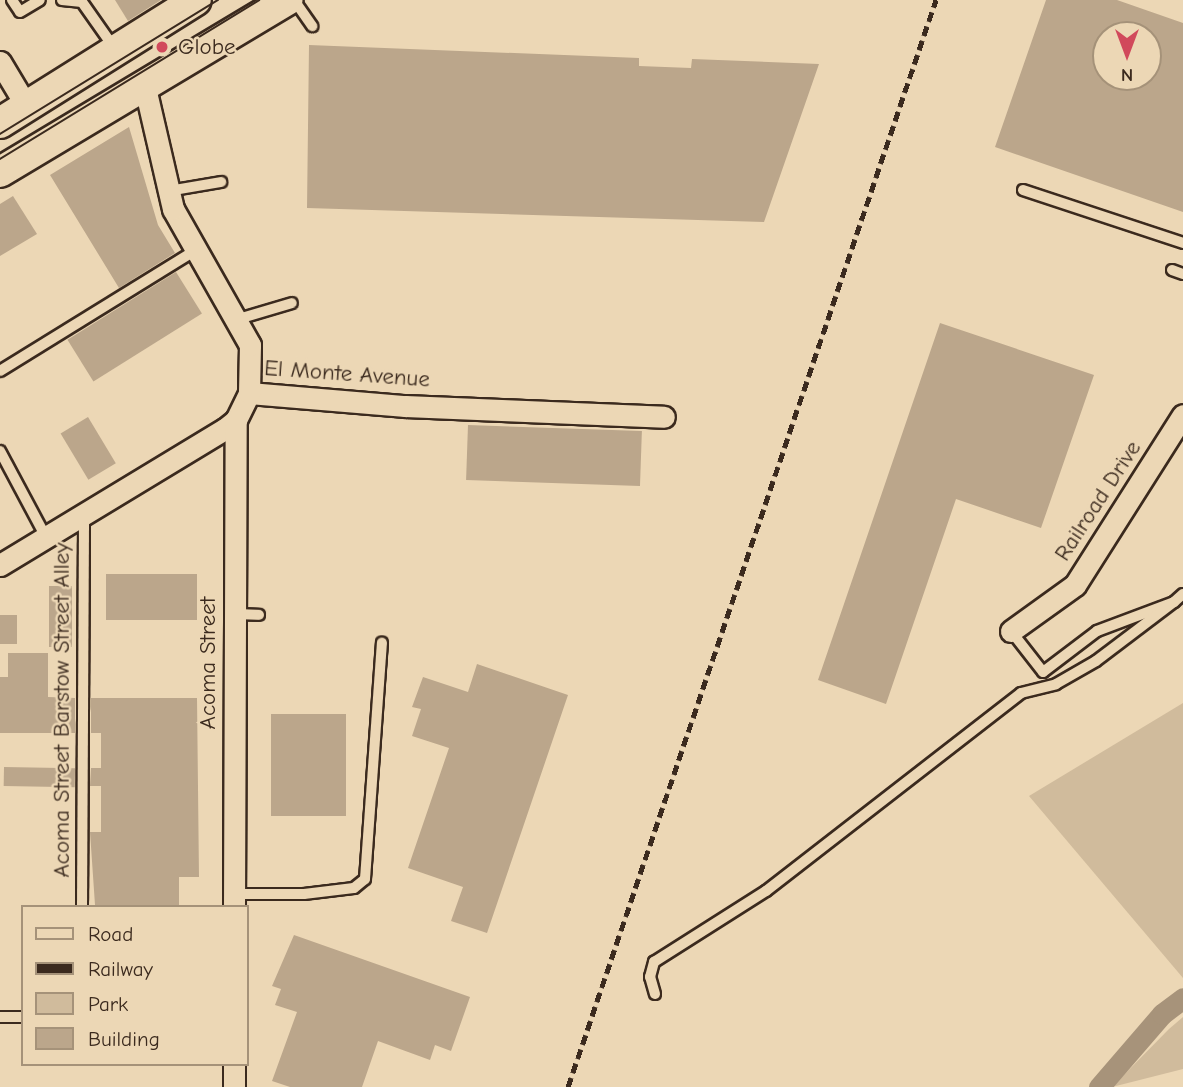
<!DOCTYPE html>
<html>
<head>
<meta charset="utf-8">
<style>
	body { margin:0 }
	#map { position:relative; width:1183px; height:1087px; overflow:hidden; background:#ecd7b5; font-family:"Comic Neue",sans-serif }
	div>[style] { position:absolute }
	.green>* { inset:0; background:#d0bb9c }
	.canal>* { height:21px; margin:-10.5px; padding:0 10.5px; transform-origin:10.5px; border-radius:10.5px; background:#a7937a }
	.building>* { inset:0; background:#bba68b; transform-origin:0 0 }
	.roads { filter:drop-shadow(2px 0 #3b2a1e) drop-shadow(-2px 0 #3b2a1e) drop-shadow(0 2px #3b2a1e) drop-shadow(0 -2px #3b2a1e) }
	.lane>* { height:10px; margin:-5px; padding:0 5px; transform-origin:5px; border-radius:5px; background:#ecd7b5 }
	.street>* { height:21px; margin:-10.5px; padding:0 10.5px; transform-origin:10.5px; border-radius:10.5px; background:#ecd7b5 }
	.secondary>* { height:30px; margin:-15px; padding:0 15px; transform-origin:15px; border-radius:15px; background:#ecd7b5 }
	.tram>* { height:2px; margin:-1px; padding:0 1px; transform-origin:1px; border-radius:1px; background:#3b2a1e }
	.rail>* { height:5px; margin-top:-2.5px; transform-origin:0; background:repeating-linear-gradient(90deg,#3b2a1e 0 10px,transparent 0 15px) }
	.dots>* { width:19px; height:19px; translate:-50% -50%; box-sizing:border-box; border:4px solid #ecd7b5; border-radius:50% }
	span { translate:-50% -50%; white-space:nowrap; text-align:center; line-height:1.15; -webkit-text-stroke:5px #ecd7b5; paint-order:stroke }
	.poi-label { font-size:23px; color:#3b2a1e }
	.left { translate:0 -50%; text-align:left }
	.street-label { font-size:23px; color:#3b2a1e }
	.legend { position:absolute; left:21px; top:905px; width:228px; height:161px; box-sizing:border-box; background:#ecd7b5; border:2px solid #a59279; margin:0; padding:9px 12px; list-style:none; font-size:21px; color:#3b2a1e }
	.legend li { display:flex; align-items:center; gap:14px; height:35px }
	.legend b { width:35px; border:2px solid #a59279 }
	.north { position:absolute; left:1092px; top:21px; width:70px; height:70px; box-sizing:border-box; background:#ecd7b5; border:2px solid #a59279; border-radius:50%; rotate:180deg; font-size:19px; font-weight:700; line-height:28px; text-align:center; color:#3b2a1e }
	.north::after { content:''; display:block; margin:auto; width:24px; height:32px; background:#d1495b; clip-path:polygon(50% 0,100% 100%,50% 72%,0 100%) }
</style>
</head>
<body>
<div id="map">
	<div class="green">
		<div style="clip-path:polygon(1183px 703px,1183px 978px,1029px 796px)"></div>
		<div style="clip-path:polygon(1183px 1017px,1183px 1069px,1112px 1087px,1169px 1029px)"></div>
	</div>
	<div class="canal">
		<div style="left:1099px;top:1087px;width:96px;rotate:-49.2deg"></div>
		<div style="left:1162px;top:1014px;width:26px;rotate:-37deg"></div>
	</div>
	<div class="building">
		<div style="clip-path:polygon(115px 0,161px 0,128px 21px)"></div>
		<div style="clip-path:polygon(evenodd,1046px 0,1117px 0,1183px 23px,1183px 212px,995px 147px,1046px 0,1106px 35px,1148px 35px,1148px 77px,1106px 77px,1106px 35px)"></div>
		<div style="clip-path:polygon(309px 45px,639px 58px,639px 66px,691px 68px,692px 59px,819px 64px,764px 222px,307px 208px)"></div>
		<div style="clip-path:polygon(129px 127px,158px 225px,175px 253px,119px 288px,50px 175px)"></div>
		<div style="clip-path:polygon(13px 196px,37px 234px,0 256px,0 204px)"></div>
		<div style="left:176px;top:272px;width:49px;height:128px;rotate:58deg"></div>
		<div style="clip-path:polygon(940px 323px,1094px 375px,1041px 528px,956px 499px,886px 704px,818px 680px)"></div>
		<div style="left:88px;top:417px;width:54px;height:32px;rotate:59deg"></div>
		<div style="left:468px;top:425px;width:174px;height:55px;rotate:2deg"></div>
		<div style="left:106px;top:574px;width:91px;height:46px"></div>
		<div style="left:49px;top:586px;width:23px;height:61px"></div>
		<div style="left:0;top:615px;width:17px;height:29px"></div>
		<div style="clip-path:polygon(8px 653px,48px 653px,48px 697px,75px 698px,75px 733px,0 733px,0 677px,8px 677px)"></div>
		<div style="clip-path:polygon(477px 664px,568px 695px,487px 933px,451px 921px,463px 887px,408px 868px,449px 748px,412px 736px,421px 709px,412px 707px,423px 677px,468px 692px)"></div>
		<div style="clip-path:polygon(91px 698px,197px 698px,199px 877px,179px 877px,179px 905px,95px 905px,90px 832px,101px 832px,101px 786px,90px 786px,91px 768px,101px 768px,101px 733px,91px 733px)"></div>
		<div style="left:271px;top:714px;width:75px;height:102px"></div>
		<div style="left:4px;top:767px;width:71px;height:19px;rotate:1deg"></div>
		<div style="clip-path:polygon(294px 935px,470px 997px,451px 1051px,435px 1045px,430px 1060px,378px 1041px,362px 1087px,290px 1087px,272px 1081px,297px 1012px,275px 1005px,281px 989px,272px 986px)"></div>
	</div>
	<div class="roads">
		<div class="lane">
			<div style="left:12px;top:0;width:14px;rotate:56deg"></div>
			<div style="left:20px;top:12px;width:23px;rotate:-31deg"></div>
			<div style="left:62px;top:0;width:20px;rotate:6deg"></div>
			<div style="left:82px;top:2px;width:57px;rotate:54.9deg"></div>
			<div style="left:294px;top:0;width:32px;rotate:55deg"></div>
			<div style="left:1023px;top:190px;width:169px;rotate:18.3deg"></div>
			<div style="left:168px;top:191px;width:54px;rotate:-9.6deg"></div>
			<div style="left:1172px;top:270px;width:12px;rotate:20deg"></div>
			<div style="left:238px;top:319px;width:56px;rotate:-16.5deg"></div>
			<div style="left:0;top:371px;width:230px;rotate:-31.7deg"></div>
			<div style="left:0;top:451px;width:98px;rotate:61.9deg"></div>
			<div style="left:234px;top:614px;width:25px;rotate:2deg"></div>
			<div style="left:1011px;top:631px;width:52px;rotate:52deg"></div>
			<div style="left:1043px;top:672px;width:68px;rotate:-37.2deg"></div>
			<div style="left:1097px;top:631px;width:82px;rotate:-20.6deg"></div>
			<div style="left:1174px;top:602px;width:12px;rotate:-42deg"></div>
			<div style="left:234px;top:894px;width:70px"></div>
			<div style="left:304px;top:894px;width:50px;rotate:-6.8deg"></div>
			<div style="left:354px;top:888px;width:14px;rotate:-39deg"></div>
			<div style="left:365px;top:879px;width:237px;rotate:-85.9deg"></div>
			<div style="left:82px;top:907px;width:393px;rotate:-89.7deg"></div>
			<div style="left:655px;top:994px;width:18px;rotate:-106deg"></div>
			<div style="left:650px;top:977px;width:16px;rotate:-75deg"></div>
			<div style="left:654px;top:962px;width:133px;rotate:-32.4deg"></div>
			<div style="left:766px;top:891px;width:323px;rotate:-37.8deg"></div>
			<div style="left:1021px;top:693px;width:36px;rotate:-14deg"></div>
			<div style="left:1056px;top:684px;width:46px;rotate:-29.9deg"></div>
			<div style="left:1096px;top:661px;width:98px;rotate:-37.1deg"></div>
			<div style="left:0;top:1017px;width:23px"></div>
		</div>
		<div class="street">
			<div style="left:0;top:62px;width:52px;rotate:59deg"></div>
			<div style="left:249px;top:393px;width:157px;rotate:4.8deg"></div>
			<div style="left:405px;top:406px;width:259px;rotate:2.4deg"></div>
			<div style="left:0;top:565px;width:263px;rotate:-31.2deg"></div>
			<div style="left:225px;top:429px;width:14px;rotate:-39deg"></div>
			<div style="left:236px;top:420px;width:30px;rotate:-64deg"></div>
			<div style="left:249px;top:393px;width:48px;rotate:-88.8deg"></div>
			<div style="left:250px;top:345px;width:156px;rotate:-119.5deg"></div>
			<div style="left:173px;top:209px;width:124px;rotate:-103deg"></div>
			<div style="left:1011px;top:631px;width:79px;rotate:-35.7deg"></div>
			<div style="left:1075px;top:585px;width:201px;rotate:-57.6deg"></div>
			<div style="left:234px;top:907px;width:487px;rotate:-89.8deg"></div>
			<div style="left:234px;top:1087px;width:23px;rotate:-90deg"></div>
		</div>
		<div class="secondary">
			<div style="left:0;top:123px;width:231px;rotate:-32.1deg"></div>
			<div style="left:0;top:172px;width:335px;rotate:-30.9deg"></div>
		</div>
	</div>
	<div class="tram">
		<div style="left:0;top:134px;width:256px;rotate:-31.6deg"></div>
		<div style="left:0;top:159px;width:304px;rotate:-31.5deg"></div>
	</div>
	<div class="rail">
		<div style="left:568px;top:1087px;width:1148px;rotate:-71.3deg"></div>
	</div>
	<div class="dots">
		<div style="left:162px;top:47px;background:#d1495b"></div>
	</div>
	<div class="poi-label">
		<span class="left" style="left:178px;top:47px">Globe</span>
	</div>
	<div class="street-label">
		<span style="left:347px;top:374px;rotate:4deg">El Monte Avenue</span>
		<span style="left:1098px;top:501px;rotate:-57deg">Railroad Drive</span>
		<span style="left:208px;top:663px;rotate:-90deg">Acoma Street</span>
		<span style="left:62px;top:710px;rotate:-90deg">Acoma Street Barstow Street Alley</span>
	</div>
	<ul class="legend">
	<li><b style="height:9px;background:#ecd7b5"></b>Road</li>
	<li><b style="height:9px;background:#3b2a1e"></b>Railway</li>
	<li><b style="height:19px;background:#d0bb9c"></b>Park</li>
	<li><b style="height:19px;background:#bba68b"></b>Building</li>
	</ul>
	<div class="north">N</div>
</div>
</body>
</html>
